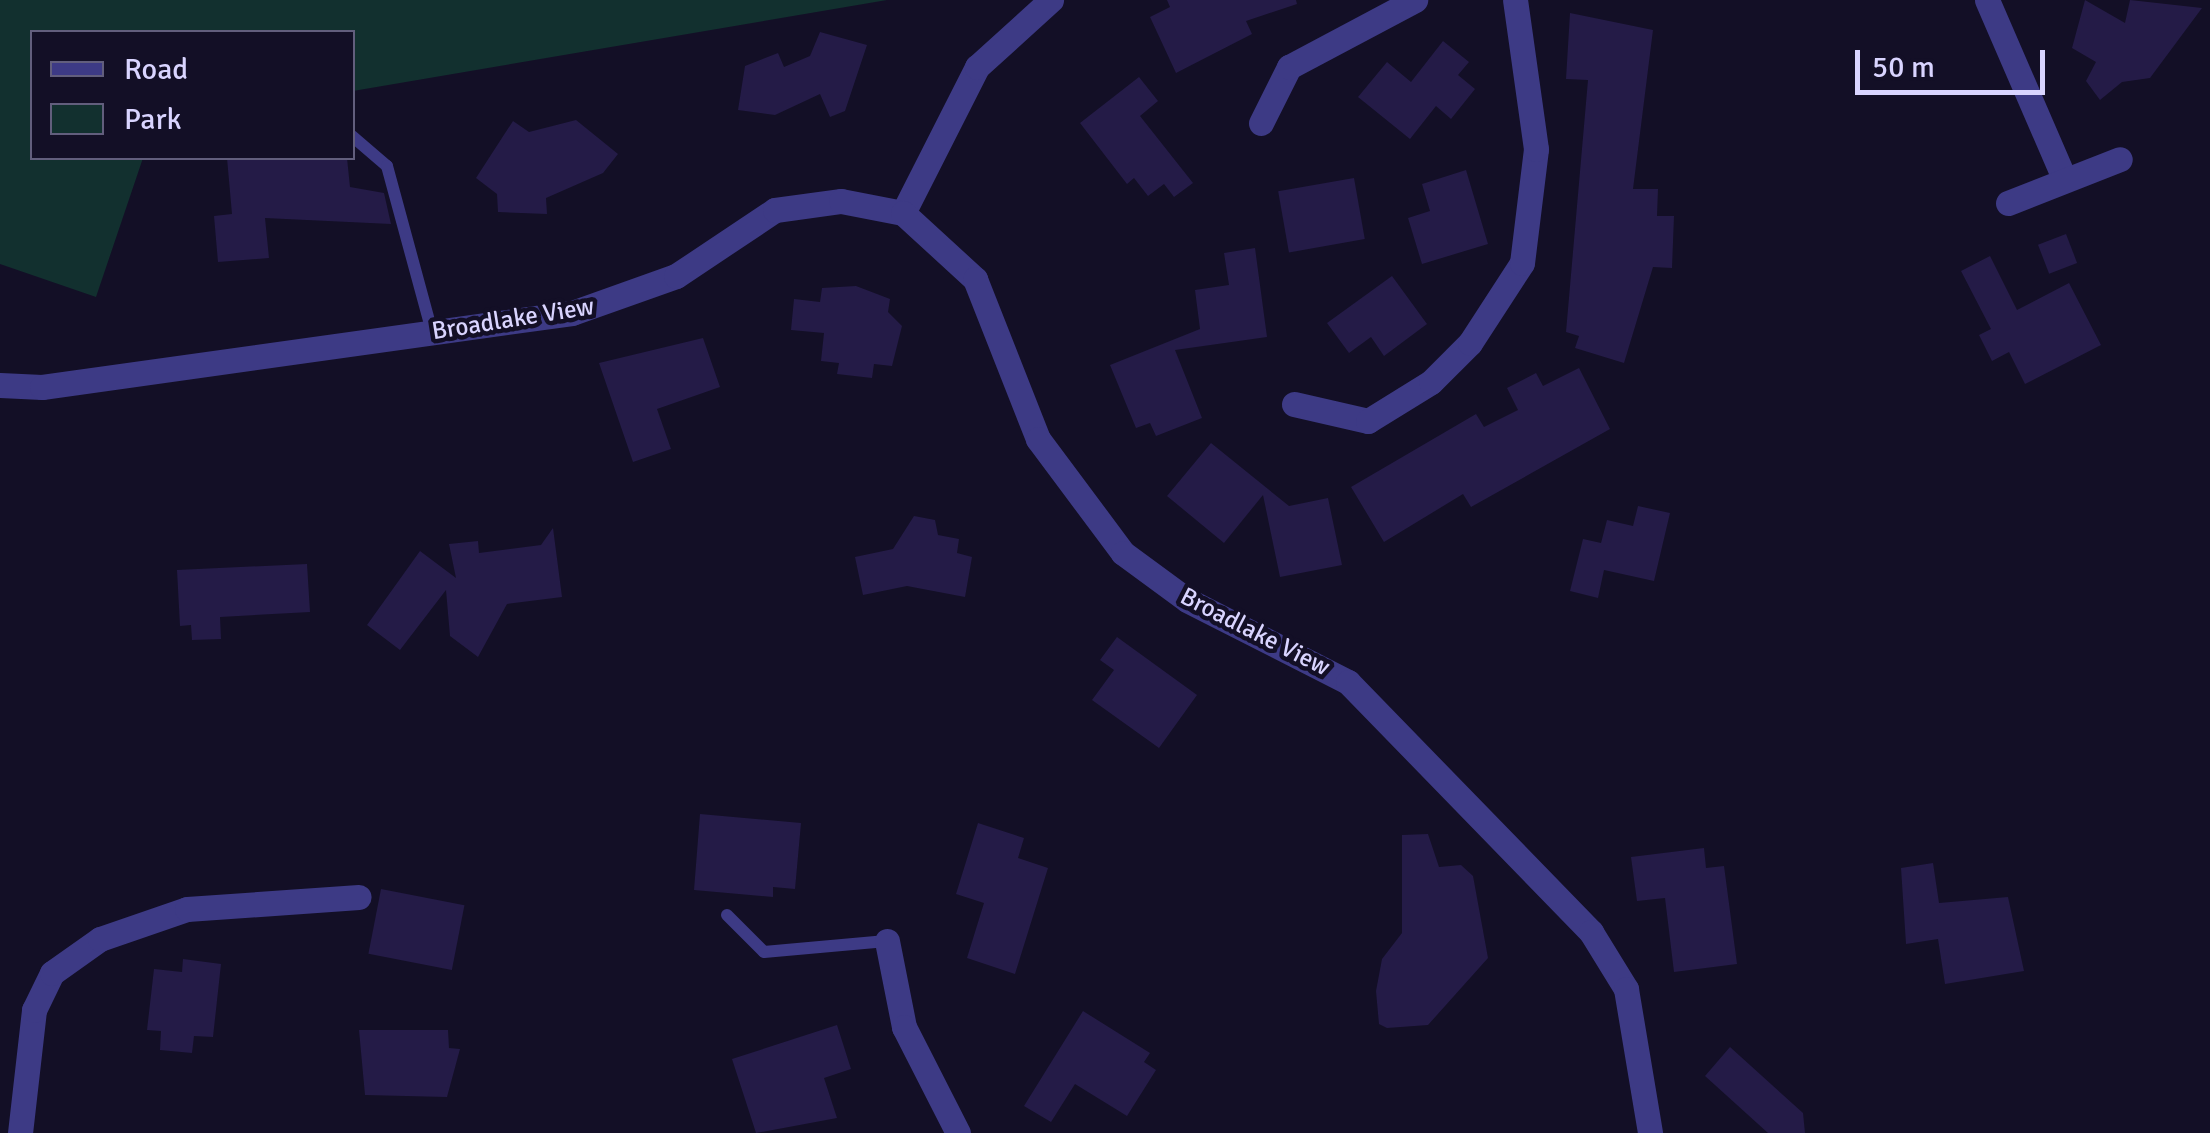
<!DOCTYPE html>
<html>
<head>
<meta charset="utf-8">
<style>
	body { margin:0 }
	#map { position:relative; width:2210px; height:1133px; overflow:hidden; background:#130f26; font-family:Signika,sans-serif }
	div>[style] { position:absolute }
	.green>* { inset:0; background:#12302f }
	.building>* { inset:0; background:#241b47; transform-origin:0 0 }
	.lane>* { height:12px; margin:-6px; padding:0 6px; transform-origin:6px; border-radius:6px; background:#3d3a85 }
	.street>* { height:25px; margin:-12.5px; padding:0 12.5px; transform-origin:12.5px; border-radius:12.5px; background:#3d3a85 }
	span { translate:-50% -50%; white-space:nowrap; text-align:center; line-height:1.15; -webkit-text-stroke:9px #130f26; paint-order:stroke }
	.street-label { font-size:25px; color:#d9d4ff }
	.legend { position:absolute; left:30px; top:30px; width:325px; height:130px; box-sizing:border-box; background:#130f26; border:2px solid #625e7d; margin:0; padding:12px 18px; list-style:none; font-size:30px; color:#d9d4ff }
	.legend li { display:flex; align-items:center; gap:20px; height:50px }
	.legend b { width:50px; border:2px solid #625e7d }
	.scale { position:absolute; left:1855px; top:50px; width:190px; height:45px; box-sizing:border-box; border:5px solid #d9d4ff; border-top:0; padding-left:12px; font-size:30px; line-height:35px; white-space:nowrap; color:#d9d4ff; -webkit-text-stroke:8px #130f26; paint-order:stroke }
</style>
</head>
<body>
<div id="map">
	<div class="green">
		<div style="clip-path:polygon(0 0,887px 0,353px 91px,352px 32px,32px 32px,32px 158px,143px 158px,96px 297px,0 264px)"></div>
	</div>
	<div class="building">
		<div style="clip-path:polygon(1167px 0,1296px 0,1297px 4px,1246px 21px,1252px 34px,1176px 73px,1150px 17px,1170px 7px)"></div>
		<div style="clip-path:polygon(2085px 0,2125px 23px,2130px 0,2202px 8px,2150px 78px,2122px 82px,2100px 100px,2086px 81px,2096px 62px,2072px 48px)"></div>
		<div style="clip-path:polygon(1570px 13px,1653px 30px,1633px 189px,1658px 189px,1657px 216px,1674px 216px,1672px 268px,1653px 267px,1624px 363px,1575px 348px,1579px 336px,1566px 332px,1588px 80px,1566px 79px)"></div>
		<div style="clip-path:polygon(820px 32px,867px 45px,845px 111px,830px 117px,820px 94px,775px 115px,738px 110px,745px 66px,778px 53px,784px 67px,810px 56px)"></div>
		<div style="clip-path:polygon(1443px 41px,1469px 62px,1458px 75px,1475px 89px,1451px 119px,1436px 106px,1410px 139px,1358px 97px,1387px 62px,1411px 82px)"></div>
		<div style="clip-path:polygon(1139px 77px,1158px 101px,1140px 116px,1193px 183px,1174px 197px,1164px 184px,1148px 196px,1134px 178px,1127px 184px,1080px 123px)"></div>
		<div style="clip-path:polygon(576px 120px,618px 154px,603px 173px,546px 198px,547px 214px,498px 212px,497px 194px,476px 178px,513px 121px,529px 132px)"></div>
		<div style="clip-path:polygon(227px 158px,347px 158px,350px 187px,384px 193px,391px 224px,265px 218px,269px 258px,218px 262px,214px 216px,232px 214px)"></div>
		<div style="clip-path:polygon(1466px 170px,1488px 244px,1422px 264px,1408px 218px,1430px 211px,1422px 184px)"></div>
		<div style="left:1354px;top:178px;width:62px;height:77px;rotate:80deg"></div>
		<div style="left:2066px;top:234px;width:31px;height:30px;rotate:69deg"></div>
		<div style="clip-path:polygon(1255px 248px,1267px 337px,1175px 350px,1202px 418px,1156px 436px,1150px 423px,1136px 428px,1110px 365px,1200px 329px,1195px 290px,1229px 285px,1224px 253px)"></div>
		<div style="clip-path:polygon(1990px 256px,2017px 310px,2069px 283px,2101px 345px,2025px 384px,2009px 352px,1992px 361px,1979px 335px,1991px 329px,1961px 271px)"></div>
		<div style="clip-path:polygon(1392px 276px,1427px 324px,1384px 356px,1371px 337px,1349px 353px,1327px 323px)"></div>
		<div style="clip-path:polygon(856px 286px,890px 299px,888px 312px,902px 326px,892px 366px,874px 364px,872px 378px,837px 374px,839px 363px,821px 361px,824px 333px,791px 330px,794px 299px,820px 302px,822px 288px)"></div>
		<div style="clip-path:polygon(703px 338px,720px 387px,657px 409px,671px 449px,633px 462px,599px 363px)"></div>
		<div style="clip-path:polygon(1579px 368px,1610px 429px,1471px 507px,1463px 494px,1384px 542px,1351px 487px,1476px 414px,1484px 427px,1518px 410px,1507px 388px,1536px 373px,1543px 386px)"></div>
		<div style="clip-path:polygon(1211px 443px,1289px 506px,1328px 498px,1342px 565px,1280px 577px,1263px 495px,1224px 543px,1167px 496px)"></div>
		<div style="clip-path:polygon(1638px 506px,1670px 513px,1654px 581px,1604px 570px,1598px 598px,1570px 591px,1583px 539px,1601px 543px,1607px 520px,1633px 526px)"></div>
		<div style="clip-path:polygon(914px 516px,935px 520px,938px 535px,959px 539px,957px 553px,972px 557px,965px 597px,907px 586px,863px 595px,855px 557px,893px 549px)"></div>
		<div style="clip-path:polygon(553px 528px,562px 597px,507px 604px,478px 657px,450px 636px,446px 590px,400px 650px,367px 625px,420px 551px,456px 578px,449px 544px,478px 541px,479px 553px,541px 545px)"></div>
		<div style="clip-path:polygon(307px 564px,310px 612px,220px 617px,221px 639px,192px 640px,191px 625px,180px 626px,177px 570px)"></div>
		<div style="clip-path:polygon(1117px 637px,1197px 695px,1159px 748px,1092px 700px,1114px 670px,1100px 660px)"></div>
		<div style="clip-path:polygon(700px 814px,801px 823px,795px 889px,773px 887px,773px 897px,694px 890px)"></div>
		<div style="clip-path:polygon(978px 823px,1024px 838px,1018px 858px,1048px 868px,1015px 974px,967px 958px,984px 903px,956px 894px)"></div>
		<div style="clip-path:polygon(1428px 834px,1439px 867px,1461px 865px,1473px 876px,1488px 958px,1428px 1025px,1387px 1028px,1379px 1024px,1376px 991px,1382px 959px,1402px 933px,1402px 835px)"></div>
		<div style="clip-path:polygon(1704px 848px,1706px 868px,1724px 866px,1737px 964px,1674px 972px,1665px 898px,1637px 901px,1631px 857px)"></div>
		<div style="clip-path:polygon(1933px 863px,1939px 903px,2008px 897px,2024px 971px,1945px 984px,1938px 939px,1906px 944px,1901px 868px)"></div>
		<div style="left:381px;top:889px;width:85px;height:66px;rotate:11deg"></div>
		<div style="clip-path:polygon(183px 959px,221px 964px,213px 1037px,194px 1036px,192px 1053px,160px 1050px,161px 1031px,147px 1030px,154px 969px,182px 972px)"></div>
		<div style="clip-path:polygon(1083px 1011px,1150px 1053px,1144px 1062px,1156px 1070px,1127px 1116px,1075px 1084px,1051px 1122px,1024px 1106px)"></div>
		<div style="clip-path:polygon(837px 1025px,851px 1069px,824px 1078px,837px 1118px,756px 1133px,732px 1059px)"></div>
		<div style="clip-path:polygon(359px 1030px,448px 1030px,449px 1048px,460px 1049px,447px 1097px,365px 1095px)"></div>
		<div style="clip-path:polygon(1730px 1047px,1803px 1113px,1805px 1133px,1768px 1133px,1705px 1076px)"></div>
	</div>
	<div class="lane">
		<div style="left:352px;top:136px;width:46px;rotate:40.6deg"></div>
		<div style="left:387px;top:166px;width:172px;rotate:74.8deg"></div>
		<div style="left:727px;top:915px;width:52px;rotate:45deg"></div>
		<div style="left:764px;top:952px;width:123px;rotate:-5.1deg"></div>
	</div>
	<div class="street">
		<div style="left:1987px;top:0;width:192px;rotate:66.6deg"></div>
		<div style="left:1261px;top:123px;width:63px;rotate:-63.4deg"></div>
		<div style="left:1289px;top:67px;width:143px;rotate:-28deg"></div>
		<div style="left:2008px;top:203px;width:120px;rotate:-21.4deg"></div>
		<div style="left:903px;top:213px;width:164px;rotate:-63.1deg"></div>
		<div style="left:977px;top:67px;width:100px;rotate:-42.2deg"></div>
		<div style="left:0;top:385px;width:42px;rotate:2.7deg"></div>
		<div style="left:42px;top:387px;width:535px;rotate:-7.95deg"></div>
		<div style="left:572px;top:313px;width:110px;rotate:-19.6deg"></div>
		<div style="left:676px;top:276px;width:119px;rotate:-33.7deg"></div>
		<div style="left:775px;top:210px;width:67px;rotate:-7.8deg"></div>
		<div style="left:841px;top:201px;width:63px;rotate:11deg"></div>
		<div style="left:903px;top:213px;width:98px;rotate:42.5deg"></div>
		<div style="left:975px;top:279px;width:172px;rotate:68.5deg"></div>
		<div style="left:1038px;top:439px;width:142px;rotate:53.3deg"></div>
		<div style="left:1123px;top:553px;width:79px;rotate:36.3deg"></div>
		<div style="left:1187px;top:600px;width:181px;rotate:27deg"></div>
		<div style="left:1348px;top:682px;width:349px;rotate:45.8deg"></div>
		<div style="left:1591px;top:932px;width:67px;rotate:58.4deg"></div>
		<div style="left:1626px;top:989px;width:146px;rotate:80.5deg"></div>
		<div style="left:1294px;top:404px;width:76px;rotate:12.9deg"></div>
		<div style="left:1368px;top:421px;width:74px;rotate:-31.8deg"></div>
		<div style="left:1431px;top:382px;width:55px;rotate:-45deg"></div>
		<div style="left:1470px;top:343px;width:95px;rotate:-57deg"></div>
		<div style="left:1522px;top:263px;width:115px;rotate:-83deg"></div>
		<div style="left:1536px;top:149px;width:150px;rotate:-98deg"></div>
		<div style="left:887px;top:941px;width:88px;rotate:78.8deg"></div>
		<div style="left:904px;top:1027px;width:119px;rotate:63deg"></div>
		<div style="left:20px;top:1133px;width:124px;rotate:-83.5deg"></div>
		<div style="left:34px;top:1010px;width:41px;rotate:-64.1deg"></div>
		<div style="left:52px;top:973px;width:59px;rotate:-35.3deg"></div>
		<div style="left:100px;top:939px;width:92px;rotate:-19deg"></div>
		<div style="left:187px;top:909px;width:172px;rotate:-4deg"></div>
	</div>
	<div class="street-label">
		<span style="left:513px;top:319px;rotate:-9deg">Broadlake View</span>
		<span style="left:1255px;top:632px;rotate:27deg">Broadlake View</span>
	</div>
	<ul class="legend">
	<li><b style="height:12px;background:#3d3a85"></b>Road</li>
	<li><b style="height:28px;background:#12302f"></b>Park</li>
	</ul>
	<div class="scale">50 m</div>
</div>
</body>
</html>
